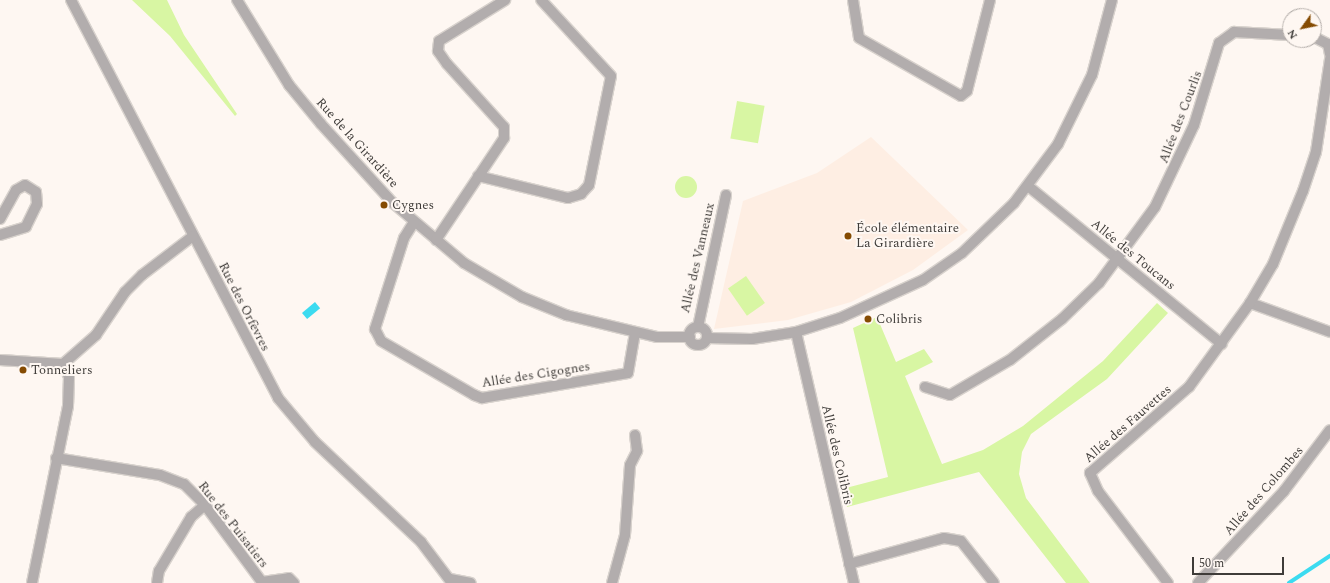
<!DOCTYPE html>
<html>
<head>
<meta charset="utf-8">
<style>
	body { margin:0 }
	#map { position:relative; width:1330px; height:583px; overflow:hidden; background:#fef7f2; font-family:Spectral,serif }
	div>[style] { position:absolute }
	.built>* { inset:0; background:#feeee3 }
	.green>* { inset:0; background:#d8f6a3; transform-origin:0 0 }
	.round { border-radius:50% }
	.water>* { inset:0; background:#3cdbf0; transform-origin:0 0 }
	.stream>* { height:3.5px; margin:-1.75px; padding:0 1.75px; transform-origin:1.75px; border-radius:1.75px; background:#3cdbf0 }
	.roads { filter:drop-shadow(1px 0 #d8d2cd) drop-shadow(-1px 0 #d8d2cd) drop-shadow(0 1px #d8d2cd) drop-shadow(0 -1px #d8d2cd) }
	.minor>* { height:10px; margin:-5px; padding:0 5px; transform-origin:5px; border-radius:5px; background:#b2adad }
	.minor>.ring { margin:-5px; padding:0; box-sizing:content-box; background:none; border:10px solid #b2adad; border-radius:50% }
	.dots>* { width:11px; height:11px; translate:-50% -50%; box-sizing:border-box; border:2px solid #fef7f2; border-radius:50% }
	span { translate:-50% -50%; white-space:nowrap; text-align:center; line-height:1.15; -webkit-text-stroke:4px #fef7f2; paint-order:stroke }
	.street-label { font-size:13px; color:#3f3c39 }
	.poi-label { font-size:13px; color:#3f3c39 }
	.left { translate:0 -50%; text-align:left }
	.north { position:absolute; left:1282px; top:8px; width:40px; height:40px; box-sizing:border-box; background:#fef7f2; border:1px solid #b2aca8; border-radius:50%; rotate:237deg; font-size:11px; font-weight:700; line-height:16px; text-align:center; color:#3f3c39 }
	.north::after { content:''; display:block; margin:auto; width:14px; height:18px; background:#854b02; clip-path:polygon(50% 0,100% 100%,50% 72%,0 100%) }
	.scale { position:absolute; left:1192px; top:557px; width:92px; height:18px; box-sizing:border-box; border:2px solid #3f3c39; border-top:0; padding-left:5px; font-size:12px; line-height:14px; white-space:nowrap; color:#3f3c39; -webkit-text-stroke:3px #fef7f2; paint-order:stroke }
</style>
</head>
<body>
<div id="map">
	<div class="built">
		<div style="clip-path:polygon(871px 137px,968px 230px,913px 270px,851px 302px,788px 320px,714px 329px,743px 201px,817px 173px)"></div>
	</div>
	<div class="green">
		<div style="clip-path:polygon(132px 0,167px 0,184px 35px,237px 114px,235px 116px,170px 36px)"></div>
		<div style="left:737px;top:101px;width:28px;height:38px;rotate:10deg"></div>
		<div class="round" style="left:675px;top:176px;width:22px;height:22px"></div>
		<div style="left:746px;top:276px;width:33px;height:22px;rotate:55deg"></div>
		<div style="clip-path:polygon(1157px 303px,1168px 313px,1107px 379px,1031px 434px,1022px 452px,1019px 474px,1026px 498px,1090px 583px,1066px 583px,979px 472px,847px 507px,842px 489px,888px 477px,853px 328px,877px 317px,896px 362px,924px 349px,933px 362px,905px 376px,942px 464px,983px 450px,1023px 426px,1103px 361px)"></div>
	</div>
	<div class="water">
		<div style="left:315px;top:302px;width:8px;height:17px;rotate:50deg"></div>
	</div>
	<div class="stream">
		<div style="left:1289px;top:583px;width:49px;rotate:-33.4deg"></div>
	</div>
	<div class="roads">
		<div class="minor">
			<div style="left:71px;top:0;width:449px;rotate:62.5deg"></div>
			<div style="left:278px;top:398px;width:57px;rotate:49.9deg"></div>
			<div style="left:315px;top:442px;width:146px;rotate:43.3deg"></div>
			<div style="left:421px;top:542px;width:51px;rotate:52.9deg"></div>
			<div style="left:237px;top:0;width:100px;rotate:58.5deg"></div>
			<div style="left:289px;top:85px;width:50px;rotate:50.6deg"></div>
			<div style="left:321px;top:124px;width:107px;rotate:47.7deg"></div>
			<div style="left:393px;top:203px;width:93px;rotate:40.2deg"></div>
			<div style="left:464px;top:263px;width:67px;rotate:30.4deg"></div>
			<div style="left:522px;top:297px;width:48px;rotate:22.2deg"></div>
			<div style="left:566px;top:315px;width:94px;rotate:13.6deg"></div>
			<div style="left:657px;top:337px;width:33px"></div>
			<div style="left:853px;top:0;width:38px;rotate:81deg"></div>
			<div style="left:859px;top:38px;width:117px;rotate:29.6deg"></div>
			<div style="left:961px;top:96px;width:8px;rotate:-40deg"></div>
			<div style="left:967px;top:91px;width:94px;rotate:-75.8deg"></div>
			<div style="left:1314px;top:37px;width:16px;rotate:27deg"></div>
			<div style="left:1328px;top:44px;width:10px;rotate:79deg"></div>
			<div style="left:478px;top:176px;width:93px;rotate:13.7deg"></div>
			<div style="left:568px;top:198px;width:14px;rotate:-17deg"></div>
			<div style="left:581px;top:194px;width:12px;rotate:-48deg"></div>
			<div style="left:589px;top:185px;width:111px;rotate:-78.6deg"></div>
			<div style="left:611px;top:76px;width:103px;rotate:-132.6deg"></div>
			<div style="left:1028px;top:186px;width:250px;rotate:39.2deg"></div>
			<div style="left:0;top:219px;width:33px;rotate:-61deg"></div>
			<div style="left:16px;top:190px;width:10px;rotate:-29deg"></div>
			<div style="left:25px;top:185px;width:13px;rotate:32deg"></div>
			<div style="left:36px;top:192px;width:12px;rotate:85deg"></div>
			<div style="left:37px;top:204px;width:25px;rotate:116deg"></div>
			<div style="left:26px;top:227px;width:27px;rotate:163deg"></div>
			<div style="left:414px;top:222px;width:19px;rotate:122deg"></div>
			<div style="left:404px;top:238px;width:96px;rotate:107.7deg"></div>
			<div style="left:375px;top:329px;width:13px;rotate:63deg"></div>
			<div style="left:381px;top:341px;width:108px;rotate:30.1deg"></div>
			<div style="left:474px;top:395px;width:9px;rotate:21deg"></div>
			<div style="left:482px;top:398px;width:148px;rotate:-9.7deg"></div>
			<div style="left:628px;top:373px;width:41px;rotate:-80.1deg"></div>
			<div style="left:436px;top:240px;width:123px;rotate:-56.3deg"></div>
			<div style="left:504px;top:138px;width:11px;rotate:-90deg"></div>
			<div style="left:504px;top:127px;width:85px;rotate:-132.1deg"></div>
			<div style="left:447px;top:64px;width:16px;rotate:-125deg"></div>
			<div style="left:438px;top:51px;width:10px;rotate:-84deg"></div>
			<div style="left:439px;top:41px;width:78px;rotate:-31.8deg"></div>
			<div style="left:1250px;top:303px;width:85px;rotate:19.9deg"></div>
			<div style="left:698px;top:327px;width:135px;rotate:-78deg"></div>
			<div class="ring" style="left:689px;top:327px;width:8px;height:8px"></div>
			<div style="left:796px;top:332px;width:258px;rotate:77deg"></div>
			<div style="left:707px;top:338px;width:45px;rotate:1.3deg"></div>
			<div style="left:752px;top:339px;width:45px;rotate:-9deg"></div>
			<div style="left:796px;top:332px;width:46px;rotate:-17.7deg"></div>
			<div style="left:840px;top:318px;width:91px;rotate:-24.6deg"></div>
			<div style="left:923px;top:280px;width:47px;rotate:-34.7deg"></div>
			<div style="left:962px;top:253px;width:72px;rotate:-43.9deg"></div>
			<div style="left:1014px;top:203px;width:74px;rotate:-53.3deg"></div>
			<div style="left:1058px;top:144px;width:77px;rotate:-63.8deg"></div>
			<div style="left:1092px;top:75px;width:78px;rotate:-75.1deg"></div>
			<div style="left:0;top:360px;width:63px;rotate:3.6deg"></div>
			<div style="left:63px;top:364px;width:44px;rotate:-41.3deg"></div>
			<div style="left:96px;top:335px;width:52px;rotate:-56deg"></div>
			<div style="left:125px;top:292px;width:24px;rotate:-45deg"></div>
			<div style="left:142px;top:275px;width:64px;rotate:-37.4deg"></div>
			<div style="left:925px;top:387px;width:26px;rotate:18deg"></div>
			<div style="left:950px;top:395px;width:69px;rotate:-30.3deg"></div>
			<div style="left:1010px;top:360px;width:66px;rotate:-38.3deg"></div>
			<div style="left:1062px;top:319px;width:52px;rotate:-44.2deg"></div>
			<div style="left:1099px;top:283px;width:94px;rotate:-53.6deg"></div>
			<div style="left:1155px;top:207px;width:91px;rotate:-64.6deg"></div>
			<div style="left:1194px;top:125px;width:86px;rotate:-73deg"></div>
			<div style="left:1219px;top:43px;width:19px;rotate:-36deg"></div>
			<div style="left:1234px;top:32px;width:56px;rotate:3.1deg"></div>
			<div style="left:56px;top:458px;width:105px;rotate:9.3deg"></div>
			<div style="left:160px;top:475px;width:26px;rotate:21deg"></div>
			<div style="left:184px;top:484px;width:30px;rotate:45deg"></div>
			<div style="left:205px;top:505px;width:96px;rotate:53.5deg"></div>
			<div style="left:262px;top:582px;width:27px;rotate:-8deg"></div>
			<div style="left:289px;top:578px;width:7px;rotate:45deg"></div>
			<div style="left:849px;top:564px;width:98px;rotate:-15.3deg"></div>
			<div style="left:944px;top:538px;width:17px;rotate:10deg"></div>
			<div style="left:961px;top:541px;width:53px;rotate:51.8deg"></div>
			<div style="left:450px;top:579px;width:21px;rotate:11deg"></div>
			<div style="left:32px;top:583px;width:181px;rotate:-78.5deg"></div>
			<div style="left:68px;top:406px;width:29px;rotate:-88deg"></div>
			<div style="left:69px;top:377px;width:14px;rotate:-115deg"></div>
			<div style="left:157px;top:583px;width:12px;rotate:-81deg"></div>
			<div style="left:159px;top:571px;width:63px;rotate:-59.3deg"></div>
			<div style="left:191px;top:517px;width:18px;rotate:-41deg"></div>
			<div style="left:612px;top:583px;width:50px;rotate:-74.8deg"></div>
			<div style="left:625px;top:535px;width:70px;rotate:-85.9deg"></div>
			<div style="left:630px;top:465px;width:16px;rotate:-63deg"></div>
			<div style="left:637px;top:451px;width:16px;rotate:-97deg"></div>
			<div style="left:1168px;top:583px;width:116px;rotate:-127.3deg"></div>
			<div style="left:1098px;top:491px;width:20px;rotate:-114deg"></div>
			<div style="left:1090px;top:473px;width:131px;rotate:-41deg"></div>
			<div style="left:1189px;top:387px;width:104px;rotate:-54deg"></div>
			<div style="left:1250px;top:303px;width:45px;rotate:-59.5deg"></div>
			<div style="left:1273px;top:264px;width:79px;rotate:-67.7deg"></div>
			<div style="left:1303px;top:191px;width:41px;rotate:-71.6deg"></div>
			<div style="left:1316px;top:152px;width:94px;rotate:-81.4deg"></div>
			<div style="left:1198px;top:583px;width:126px;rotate:-46.9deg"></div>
			<div style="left:1284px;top:491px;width:76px;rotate:-53deg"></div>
		</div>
	</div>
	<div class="dots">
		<div style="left:384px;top:205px;background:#854b02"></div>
		<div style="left:848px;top:236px;background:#854b02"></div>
		<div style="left:868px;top:319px;background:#854b02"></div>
		<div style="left:23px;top:370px;background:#854b02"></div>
	</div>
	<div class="street-label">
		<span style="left:1181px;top:117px;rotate:-69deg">Allée des Courlis</span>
		<span style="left:357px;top:143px;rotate:48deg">Rue de la Girardière</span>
		<span style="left:1133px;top:255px;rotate:39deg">Allée des Toucans</span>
		<span style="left:698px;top:258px;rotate:-77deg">Allée des Vanneaux</span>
		<span style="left:244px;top:307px;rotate:63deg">Rue des Orfèvres</span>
		<span style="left:536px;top:375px;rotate:-9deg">Allée des Cigognes</span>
		<span style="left:1128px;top:424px;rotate:-41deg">Allée des Fauvettes</span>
		<span style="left:837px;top:455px;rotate:77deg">Allée des Colibris</span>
		<span style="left:1264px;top:491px;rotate:-49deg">Allée des Colombes</span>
		<span style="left:233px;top:525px;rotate:52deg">Rue des Puisatiers</span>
	</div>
	<div class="poi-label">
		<span class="left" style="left:392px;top:205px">Cygnes</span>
		<span class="left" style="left:856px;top:236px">École élémentaire<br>La Girardière</span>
		<span class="left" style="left:876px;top:319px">Colibris</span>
		<span class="left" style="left:31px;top:370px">Tonneliers</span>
	</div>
	<div class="north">N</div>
	<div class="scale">50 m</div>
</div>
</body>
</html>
